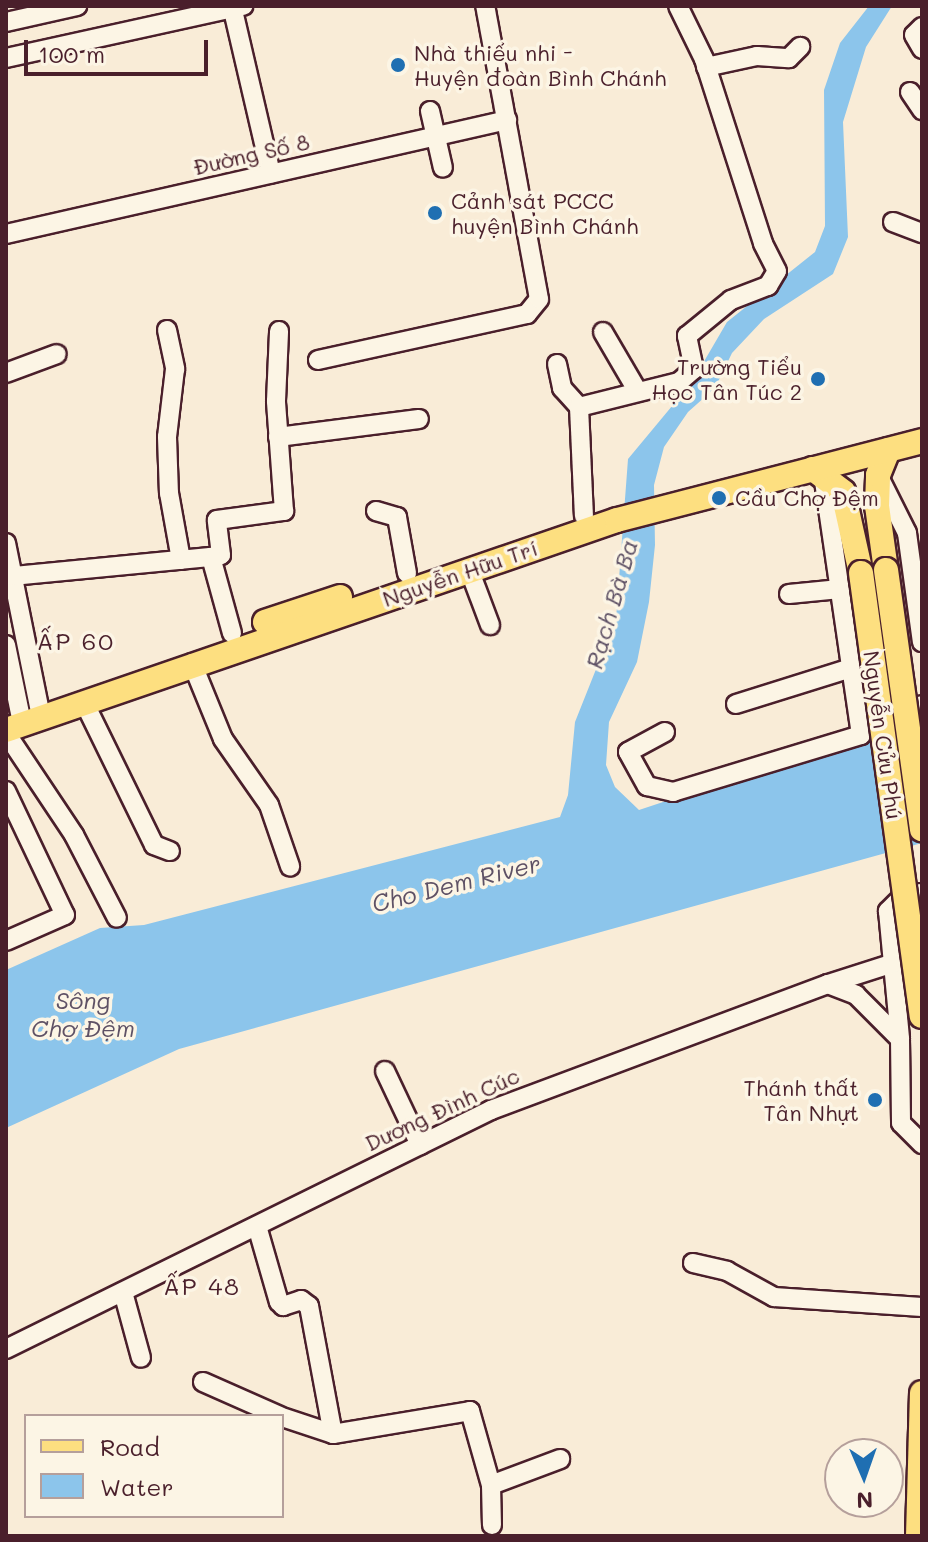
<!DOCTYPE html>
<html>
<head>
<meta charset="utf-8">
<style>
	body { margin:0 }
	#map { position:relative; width:928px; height:1542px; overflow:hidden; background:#f9ecd7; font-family:Mali,sans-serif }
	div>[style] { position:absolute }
	.water>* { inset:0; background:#8cc5eb }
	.roads { filter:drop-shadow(2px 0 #4a1f2b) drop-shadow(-2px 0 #4a1f2b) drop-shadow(0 2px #4a1f2b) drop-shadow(0 -2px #4a1f2b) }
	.minor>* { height:18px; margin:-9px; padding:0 9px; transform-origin:9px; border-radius:9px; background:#fcf5e5 }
	.major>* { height:24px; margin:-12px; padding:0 12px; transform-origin:12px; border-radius:12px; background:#fddf80 }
	.bridges { filter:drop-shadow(2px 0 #4a1f2b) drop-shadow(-2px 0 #4a1f2b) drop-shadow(0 2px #4a1f2b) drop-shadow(0 -2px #4a1f2b) }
	.major-bridge>* { height:24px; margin:-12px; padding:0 12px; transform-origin:12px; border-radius:12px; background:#fddf80 }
	.dots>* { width:22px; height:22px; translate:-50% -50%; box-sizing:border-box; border:4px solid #fcf5e5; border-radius:50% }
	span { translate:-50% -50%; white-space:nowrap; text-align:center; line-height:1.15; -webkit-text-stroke:7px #fcf5e5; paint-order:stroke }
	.poi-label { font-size:22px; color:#4a1f2b }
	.left { translate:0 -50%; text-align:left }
	.right { translate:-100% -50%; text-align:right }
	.street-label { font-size:22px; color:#4a1f2b }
	.water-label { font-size:24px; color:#5e5165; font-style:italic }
	.neighbourhood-label { font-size:24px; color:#4a1f2b; letter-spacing:2px }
	.frame { position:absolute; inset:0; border:8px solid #4a1f2b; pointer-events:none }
	.legend { position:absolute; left:24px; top:1414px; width:260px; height:104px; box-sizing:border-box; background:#fcf5e5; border:2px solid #b59f9b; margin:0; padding:10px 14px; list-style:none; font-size:24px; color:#4a1f2b }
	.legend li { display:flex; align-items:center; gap:16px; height:40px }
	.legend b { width:40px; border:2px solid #b59f9b }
	.north { position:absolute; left:824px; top:1438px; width:80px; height:80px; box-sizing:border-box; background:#fcf5e5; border:2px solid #b59f9b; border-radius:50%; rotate:178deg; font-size:22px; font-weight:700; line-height:32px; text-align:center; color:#4a1f2b }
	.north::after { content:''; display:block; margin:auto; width:28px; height:36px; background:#1f6fb2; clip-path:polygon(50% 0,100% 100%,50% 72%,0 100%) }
	.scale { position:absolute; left:24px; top:40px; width:184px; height:36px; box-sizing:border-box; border:4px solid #4a1f2b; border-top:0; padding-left:10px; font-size:24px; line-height:28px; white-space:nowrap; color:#4a1f2b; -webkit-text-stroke:6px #fcf5e5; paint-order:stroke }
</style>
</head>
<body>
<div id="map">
	<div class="water">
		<div style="clip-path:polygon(869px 6px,892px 6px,866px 47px,843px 122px,848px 237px,833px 274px,764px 319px,732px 353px,715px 388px,688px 412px,664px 447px,654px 485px,655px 545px,649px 602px,637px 662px,609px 722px,606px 765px,615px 787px,639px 810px,922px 716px,922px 843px,179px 1049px,6px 1128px,6px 970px,100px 928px,144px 925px,560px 817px,568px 795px,575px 722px,616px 619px,628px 459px,692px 382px,727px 322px,815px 252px,825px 226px,824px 90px,840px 43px)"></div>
	</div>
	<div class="roads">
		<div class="minor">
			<div style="left:232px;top:6px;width:172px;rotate:76.9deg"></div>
			<div style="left:6px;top:22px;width:73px;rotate:-12.7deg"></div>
			<div style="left:922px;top:27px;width:11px;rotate:135deg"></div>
			<div style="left:914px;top:35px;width:16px;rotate:60deg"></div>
			<div style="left:6px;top:58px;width:243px;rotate:-12.4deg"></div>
			<div style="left:706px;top:67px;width:52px;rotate:-12.2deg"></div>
			<div style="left:757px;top:56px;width:32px;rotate:4deg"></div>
			<div style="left:789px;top:58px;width:16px;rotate:-45deg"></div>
			<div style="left:910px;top:92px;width:22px;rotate:56deg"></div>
			<div style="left:430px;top:111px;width:58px;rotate:77.2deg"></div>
			<div style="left:893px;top:222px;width:31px;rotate:21deg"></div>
			<div style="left:6px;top:234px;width:514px;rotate:-12.82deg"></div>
			<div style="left:167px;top:330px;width:40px;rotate:78deg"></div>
			<div style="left:175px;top:369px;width:68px;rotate:96.7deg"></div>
			<div style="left:167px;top:437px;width:56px;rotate:88deg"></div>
			<div style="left:169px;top:493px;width:68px;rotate:79.8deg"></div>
			<div style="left:603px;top:332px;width:69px;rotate:59.7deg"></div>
			<div style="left:318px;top:360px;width:214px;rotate:-12.4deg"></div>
			<div style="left:527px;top:314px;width:19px;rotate:-51deg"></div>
			<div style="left:539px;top:299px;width:298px;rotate:-100.4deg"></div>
			<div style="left:557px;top:364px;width:25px;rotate:78deg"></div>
			<div style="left:562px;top:388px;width:25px;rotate:48deg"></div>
			<div style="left:579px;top:407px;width:109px;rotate:87.4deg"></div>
			<div style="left:6px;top:373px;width:54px;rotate:-20.4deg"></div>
			<div style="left:579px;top:407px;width:103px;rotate:-14deg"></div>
			<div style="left:679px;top:382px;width:20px;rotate:-41deg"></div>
			<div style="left:694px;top:369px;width:34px;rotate:-102deg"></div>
			<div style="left:687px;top:336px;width:57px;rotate:-39.3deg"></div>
			<div style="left:731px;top:300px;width:40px;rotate:-21deg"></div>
			<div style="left:768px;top:286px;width:17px;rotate:-59deg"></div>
			<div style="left:777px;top:271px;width:31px;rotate:-117deg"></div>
			<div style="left:763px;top:243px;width:193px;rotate:-107.8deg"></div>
			<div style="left:704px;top:59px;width:59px;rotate:-116.1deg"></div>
			<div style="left:278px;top:437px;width:142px;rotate:-7.3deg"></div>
			<div style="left:878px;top:475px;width:65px;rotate:63.4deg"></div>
			<div style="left:907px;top:533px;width:110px;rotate:82.2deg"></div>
			<div style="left:376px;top:511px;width:22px;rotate:16deg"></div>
			<div style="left:397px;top:517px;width:57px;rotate:79.9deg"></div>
			<div style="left:6px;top:543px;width:177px;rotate:78.6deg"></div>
			<div style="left:211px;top:557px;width:10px;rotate:-11deg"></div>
			<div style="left:221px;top:555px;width:35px;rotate:-97deg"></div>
			<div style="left:217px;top:520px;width:68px;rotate:-7.7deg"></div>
			<div style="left:284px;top:511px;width:110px;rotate:-94.2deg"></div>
			<div style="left:276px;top:401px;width:70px;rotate:-87.5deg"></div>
			<div style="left:469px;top:569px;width:60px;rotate:69.4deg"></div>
			<div style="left:13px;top:576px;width:199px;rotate:-5.5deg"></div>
			<div style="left:211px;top:557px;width:79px;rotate:74.6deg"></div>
			<div style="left:789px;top:594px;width:51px;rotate:-5.6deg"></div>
			<div style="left:6px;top:645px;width:80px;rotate:78.4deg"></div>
			<div style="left:192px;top:663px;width:82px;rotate:67.8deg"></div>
			<div style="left:223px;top:739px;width:80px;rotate:55.1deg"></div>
			<div style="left:269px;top:805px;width:65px;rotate:71deg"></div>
			<div style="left:84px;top:702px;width:159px;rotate:63.9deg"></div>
			<div style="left:154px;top:845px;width:17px;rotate:21deg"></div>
			<div style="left:736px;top:704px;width:121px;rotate:-17.4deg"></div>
			<div style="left:893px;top:713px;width:30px;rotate:-15deg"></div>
			<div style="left:665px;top:732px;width:42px;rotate:151.6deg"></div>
			<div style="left:628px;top:752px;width:39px;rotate:61deg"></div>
			<div style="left:647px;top:786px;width:27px;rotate:13deg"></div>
			<div style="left:673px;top:792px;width:196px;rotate:-16.9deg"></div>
			<div style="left:861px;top:735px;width:264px;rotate:-98.3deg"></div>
			<div style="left:6px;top:733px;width:123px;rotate:56.3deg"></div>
			<div style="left:74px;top:835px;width:93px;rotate:62.6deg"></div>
			<div style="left:6px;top:791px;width:137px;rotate:64.6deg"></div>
			<div style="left:65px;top:915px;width:64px;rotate:156.2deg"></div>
			<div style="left:922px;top:893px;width:18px;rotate:174deg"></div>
			<div style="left:904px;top:895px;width:23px;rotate:135deg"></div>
			<div style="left:888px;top:911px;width:129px;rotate:84.6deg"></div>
			<div style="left:900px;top:1039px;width:84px;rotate:89.3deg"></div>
			<div style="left:901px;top:1123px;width:30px;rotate:45deg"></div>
			<div style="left:828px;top:984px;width:69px;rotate:-17.7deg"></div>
			<div style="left:385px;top:1071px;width:82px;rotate:64.7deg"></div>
			<div style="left:257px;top:1226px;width:79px;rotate:73.9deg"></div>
			<div style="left:279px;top:1302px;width:6px;rotate:45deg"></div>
			<div style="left:283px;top:1306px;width:19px;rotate:-18deg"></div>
			<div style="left:301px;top:1300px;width:10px;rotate:37deg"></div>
			<div style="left:309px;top:1306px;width:130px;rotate:79.4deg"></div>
			<div style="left:693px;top:1263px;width:35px;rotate:13deg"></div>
			<div style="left:727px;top:1271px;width:54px;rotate:29deg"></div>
			<div style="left:774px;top:1297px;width:148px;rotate:3.9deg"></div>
			<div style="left:123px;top:1292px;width:68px;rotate:74.7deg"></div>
			<div style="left:6px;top:1349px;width:541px;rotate:-26.23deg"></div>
			<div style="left:491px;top:1110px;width:360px;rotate:-20.5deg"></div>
			<div style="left:828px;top:984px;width:30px;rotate:21deg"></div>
			<div style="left:856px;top:995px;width:62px;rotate:45deg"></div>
			<div style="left:203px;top:1382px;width:84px;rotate:23.8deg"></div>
			<div style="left:282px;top:1417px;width:54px;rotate:18.4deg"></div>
			<div style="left:333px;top:1434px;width:139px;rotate:-9.5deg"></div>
			<div style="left:470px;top:1411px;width:77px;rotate:74.2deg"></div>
			<div style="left:491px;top:1485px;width:40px;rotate:88.6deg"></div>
			<div style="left:491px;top:1485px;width:74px;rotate:-20.6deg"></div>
		</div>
		<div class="major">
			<div style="left:813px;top:469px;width:38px;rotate:37deg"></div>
			<div style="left:843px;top:492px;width:83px;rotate:77.5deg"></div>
			<div style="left:886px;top:570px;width:65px;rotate:-98deg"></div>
			<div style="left:877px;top:506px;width:31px;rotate:-88deg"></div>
			<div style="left:878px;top:475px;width:27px;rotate:-68deg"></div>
			<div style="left:265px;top:622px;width:79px;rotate:-18.4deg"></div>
			<div style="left:6px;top:730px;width:646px;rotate:-18.97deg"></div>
			<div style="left:617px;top:520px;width:315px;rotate:-14.5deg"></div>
			<div style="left:918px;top:1536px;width:143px;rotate:-88.4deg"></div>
		</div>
	</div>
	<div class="bridges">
		<div class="major-bridge">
			<div style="left:886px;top:570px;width:262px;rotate:82.1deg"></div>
			<div style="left:861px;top:573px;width:447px;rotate:82.2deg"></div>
		</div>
	</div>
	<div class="dots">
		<div style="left:398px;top:65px;background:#1f6fb2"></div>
		<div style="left:435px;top:213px;background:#1f6fb2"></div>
		<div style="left:818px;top:379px;background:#1f6fb2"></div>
		<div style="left:719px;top:498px;background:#1f6fb2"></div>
		<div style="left:875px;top:1100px;background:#1f6fb2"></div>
	</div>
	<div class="poi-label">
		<span class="left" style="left:414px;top:65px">Nhà thiếu nhi -<br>Huyện đoàn Bình Chánh</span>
		<span class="left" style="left:451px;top:213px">Cảnh sát PCCC<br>huyện Bình Chánh</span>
		<span class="right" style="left:802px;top:379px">Trường Tiểu<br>Học Tân Túc 2</span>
		<span class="left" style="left:735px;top:498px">Cầu Chợ Đệm</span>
		<span class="right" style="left:859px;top:1100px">Thánh thất<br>Tân Nhựt</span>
	</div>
	<div class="street-label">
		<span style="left:251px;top:154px;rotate:-13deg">Đường Số 8</span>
		<span style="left:460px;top:573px;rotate:-19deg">Nguyễn Hữu Trí</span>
		<span style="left:883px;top:735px;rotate:82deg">Nguyễn Cửu Phú</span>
		<span style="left:442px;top:1109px;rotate:-25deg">Dương Đình Cúc</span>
	</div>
	<div class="water-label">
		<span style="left:611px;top:604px;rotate:-74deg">Rạch Bà Ba</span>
		<span style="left:456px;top:883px;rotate:-14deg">Cho Dem River</span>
		<span style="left:83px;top:1014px">Sông<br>Chợ Đệm</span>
	</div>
	<div class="neighbourhood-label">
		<span style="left:76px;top:641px">ẤP 60</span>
		<span style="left:202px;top:1286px">ẤP 48</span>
	</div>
	<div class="frame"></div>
	<ul class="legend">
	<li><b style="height:10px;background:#fddf80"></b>Road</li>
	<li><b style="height:22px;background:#8cc5eb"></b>Water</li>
	</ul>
	<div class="north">N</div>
	<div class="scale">100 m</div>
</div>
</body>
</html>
